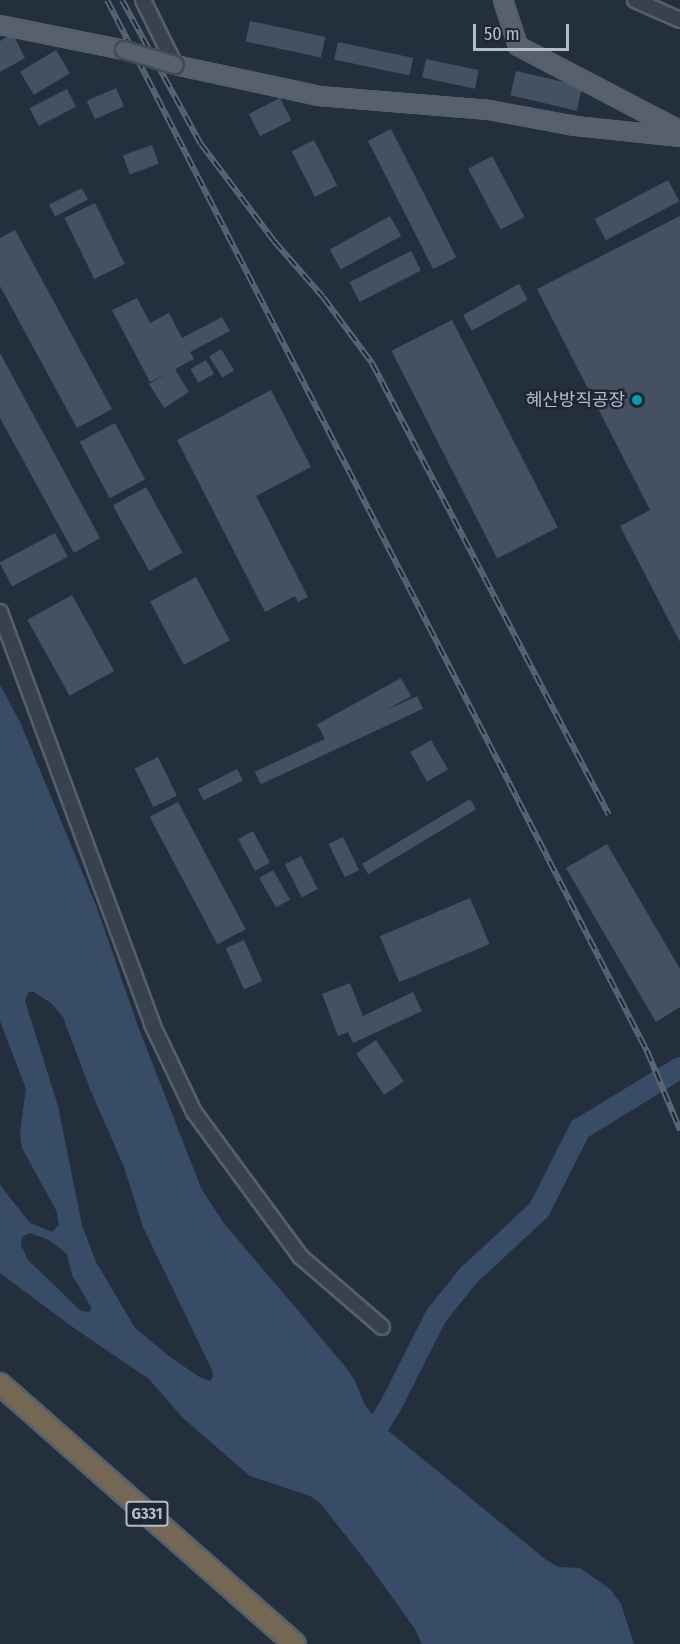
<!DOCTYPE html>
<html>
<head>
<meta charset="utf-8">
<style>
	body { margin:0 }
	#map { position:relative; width:680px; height:1644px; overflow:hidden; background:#242f3e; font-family:"Fira Sans Condensed","Noto Sans KR",sans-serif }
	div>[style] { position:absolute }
	.water>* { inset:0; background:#394c67 }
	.river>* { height:22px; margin:-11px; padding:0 11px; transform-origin:11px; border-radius:11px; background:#394c67 }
	.building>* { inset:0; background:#455162; transform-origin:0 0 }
	.roads { filter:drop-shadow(2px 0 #565f6c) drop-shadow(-2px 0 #565f6c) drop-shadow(0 2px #565f6c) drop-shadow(0 -2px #565f6c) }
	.minor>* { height:14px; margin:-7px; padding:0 7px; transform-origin:7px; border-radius:7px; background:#38414e }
	.major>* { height:16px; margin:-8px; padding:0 8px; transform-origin:8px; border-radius:8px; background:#56606e }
	.highway>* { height:20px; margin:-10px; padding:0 10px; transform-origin:10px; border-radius:10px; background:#746855 }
	.rail>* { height:6px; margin-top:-3px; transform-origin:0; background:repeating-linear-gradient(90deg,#1d2633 0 11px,#5a6575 0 22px); box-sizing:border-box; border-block:2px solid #5a6575 }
	.bridges { filter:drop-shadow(2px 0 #414a57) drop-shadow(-2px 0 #414a57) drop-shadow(0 2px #414a57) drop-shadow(0 -2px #414a57) }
	.major-bridge>* { height:16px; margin:-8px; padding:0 8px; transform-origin:8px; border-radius:8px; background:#56606e }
	.dots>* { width:16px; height:16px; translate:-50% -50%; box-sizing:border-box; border:3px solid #1d2633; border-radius:50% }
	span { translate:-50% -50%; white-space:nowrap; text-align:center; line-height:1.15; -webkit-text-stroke:5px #1d2633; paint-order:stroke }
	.shield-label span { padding:2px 4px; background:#1d2633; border:2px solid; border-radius:4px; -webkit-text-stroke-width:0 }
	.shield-label { font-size:16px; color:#b4bcc9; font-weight:700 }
	.poi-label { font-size:18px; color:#b4bcc9 }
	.right { translate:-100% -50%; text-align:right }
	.scale { position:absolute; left:473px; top:24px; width:96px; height:27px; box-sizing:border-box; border:3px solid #b4bcc9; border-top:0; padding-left:8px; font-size:18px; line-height:21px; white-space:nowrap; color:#b4bcc9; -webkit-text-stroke:4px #1d2633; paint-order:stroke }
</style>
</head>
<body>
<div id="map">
	<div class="water">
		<div style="clip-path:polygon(evenodd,0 685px,20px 722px,97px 908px,139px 1029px,201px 1188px,223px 1222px,344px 1365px,354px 1379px,365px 1405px,380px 1424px,545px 1559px,558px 1567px,580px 1568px,610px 1589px,621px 1604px,634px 1644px,422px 1644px,415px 1629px,369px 1565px,320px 1503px,310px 1496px,250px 1476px,183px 1418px,149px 1379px,74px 1328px,0 1273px,0 1185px,30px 1223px,52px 1232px,59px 1225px,57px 1212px,22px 1148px,20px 1133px,26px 1089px,0 1021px,0 685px,29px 992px,34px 992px,51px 1003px,63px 1017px,90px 1089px,124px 1167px,143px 1227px,212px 1370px,213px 1377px,210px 1381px,201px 1378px,170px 1357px,135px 1328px,96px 1262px,82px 1225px,58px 1106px,25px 1001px,29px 992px,0 685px,30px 1233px,49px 1240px,67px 1254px,72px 1275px,91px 1307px,90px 1312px,81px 1311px,28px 1260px,21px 1245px,22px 1237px,30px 1233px)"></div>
	</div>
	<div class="river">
		<div style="left:363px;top:1450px;width:53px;rotate:-58.1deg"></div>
		<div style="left:391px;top:1405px;width:100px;rotate:-63.2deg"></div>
		<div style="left:436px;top:1316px;width:53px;rotate:-51.2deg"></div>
		<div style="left:469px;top:1275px;width:96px;rotate:-42.9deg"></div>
		<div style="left:539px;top:1210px;width:91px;rotate:-63.2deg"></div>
		<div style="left:580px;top:1129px;width:117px;rotate:-31.4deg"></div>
	</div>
	<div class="building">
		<div style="left:250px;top:21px;width:77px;height:21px;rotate:12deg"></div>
		<div style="clip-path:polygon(13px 34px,25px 58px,0 72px,0 41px)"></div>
		<div style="left:338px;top:42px;width:77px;height:18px;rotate:12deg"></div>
		<div style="left:56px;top:50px;width:27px;height:42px;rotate:59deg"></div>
		<div style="left:426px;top:59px;width:54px;height:19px;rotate:12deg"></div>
		<div style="left:516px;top:71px;width:68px;height:25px;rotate:13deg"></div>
		<div style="left:116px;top:88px;width:20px;height:32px;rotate:66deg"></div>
		<div style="left:67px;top:89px;width:20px;height:42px;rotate:63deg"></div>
		<div style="left:280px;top:98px;width:25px;height:35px;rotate:63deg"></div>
		<div style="left:391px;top:129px;width:144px;height:26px;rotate:63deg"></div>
		<div style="left:314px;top:140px;width:51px;height:25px;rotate:63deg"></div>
		<div style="left:152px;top:145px;width:20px;height:31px;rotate:70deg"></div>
		<div style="left:492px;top:156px;width:69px;height:27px;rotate:62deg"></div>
		<div style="left:668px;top:180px;width:24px;height:83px;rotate:62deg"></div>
		<div style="left:82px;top:188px;width:13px;height:37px;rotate:63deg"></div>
		<div style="left:95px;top:203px;width:68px;height:34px;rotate:64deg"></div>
		<div style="left:390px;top:216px;width:23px;height:69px;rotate:61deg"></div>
		<div style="clip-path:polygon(680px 216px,680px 642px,620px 526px,650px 510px,537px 289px)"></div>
		<div style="clip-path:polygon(15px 230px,112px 409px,77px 428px,0 286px,0 238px)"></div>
		<div style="left:411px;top:251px;width:22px;height:69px;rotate:63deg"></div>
		<div style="left:519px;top:284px;width:18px;height:64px;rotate:61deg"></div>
		<div style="clip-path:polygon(137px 298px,150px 323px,169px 313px,182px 338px,222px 317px,230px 331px,190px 352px,194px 359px,175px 369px,189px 392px,164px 408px,149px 384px,168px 373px,150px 382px,112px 310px)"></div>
		<div style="left:452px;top:320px;width:233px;height:68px;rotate:63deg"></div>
		<div style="left:221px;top:349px;width:25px;height:14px;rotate:58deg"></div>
		<div style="clip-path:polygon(0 353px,100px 538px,74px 553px,0 418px)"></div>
		<div style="left:206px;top:360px;width:16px;height:18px;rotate:60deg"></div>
		<div style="clip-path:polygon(271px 390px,311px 467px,256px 496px,308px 597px,298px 602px,295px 596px,265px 612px,177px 440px)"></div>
		<div style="left:115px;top:423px;width:64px;height:40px;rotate:62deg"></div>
		<div style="left:146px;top:487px;width:75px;height:38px;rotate:61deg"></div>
		<div style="left:55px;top:533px;width:27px;height:63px;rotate:62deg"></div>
		<div style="left:196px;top:577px;width:72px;height:52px;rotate:62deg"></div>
		<div style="left:72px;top:595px;width:87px;height:51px;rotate:61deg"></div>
		<div style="left:401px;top:678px;width:21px;height:96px;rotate:61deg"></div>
		<div style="left:417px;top:696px;width:14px;height:179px;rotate:65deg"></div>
		<div style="left:431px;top:740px;width:34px;height:24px;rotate:60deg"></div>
		<div style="left:158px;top:757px;width:43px;height:26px;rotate:64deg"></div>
		<div style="left:237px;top:769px;width:13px;height:44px;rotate:63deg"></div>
		<div style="left:470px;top:799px;width:12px;height:126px;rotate:59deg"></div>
		<div style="left:178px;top:802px;width:144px;height:32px;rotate:62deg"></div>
		<div style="left:253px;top:831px;width:36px;height:17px;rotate:62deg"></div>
		<div style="left:343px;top:837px;width:37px;height:16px;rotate:64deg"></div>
		<div style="clip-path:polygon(607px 844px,680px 969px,680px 1007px,656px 1022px,566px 868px)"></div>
		<div style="left:301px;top:856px;width:37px;height:18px;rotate:63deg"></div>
		<div style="left:273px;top:870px;width:34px;height:16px;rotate:60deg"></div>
		<div style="left:470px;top:898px;width:50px;height:98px;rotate:67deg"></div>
		<div style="left:244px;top:940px;width:45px;height:20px;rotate:66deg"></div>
		<div style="clip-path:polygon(350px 983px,363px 1016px,413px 992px,422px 1011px,353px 1043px,348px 1032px,338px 1036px,322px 994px)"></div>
		<div style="left:376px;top:1040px;width:50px;height:24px;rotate:56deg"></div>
	</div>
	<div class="roads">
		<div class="minor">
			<div style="left:143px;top:0;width:72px;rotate:63.8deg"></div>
			<div style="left:635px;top:0;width:49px;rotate:24deg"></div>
			<div style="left:0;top:612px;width:439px;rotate:69.7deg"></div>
			<div style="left:152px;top:1024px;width:98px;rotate:64.5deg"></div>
			<div style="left:194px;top:1112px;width:180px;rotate:53.6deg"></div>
			<div style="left:301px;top:1257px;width:107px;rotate:40.8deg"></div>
		</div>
		<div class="major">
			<div style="left:503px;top:0;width:48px;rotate:71.9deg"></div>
			<div style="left:518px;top:46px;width:175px;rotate:27.6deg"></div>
			<div style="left:673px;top:127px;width:10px;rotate:61deg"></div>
			<div style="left:0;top:25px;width:126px;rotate:11.4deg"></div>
			<div style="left:175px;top:65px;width:147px;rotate:12.1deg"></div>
			<div style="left:319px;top:96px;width:171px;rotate:4.7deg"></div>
			<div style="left:489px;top:110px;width:87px;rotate:10.5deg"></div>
			<div style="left:575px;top:126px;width:106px;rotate:6deg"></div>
		</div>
		<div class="highway">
			<div style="left:0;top:1384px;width:393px;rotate:41.4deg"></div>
		</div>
	</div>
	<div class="rail">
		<div style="left:107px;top:0;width:1182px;rotate:62.81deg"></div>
		<div style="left:647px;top:1051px;width:86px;rotate:67.3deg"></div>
		<div style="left:122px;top:0;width:164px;rotate:61.3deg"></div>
		<div style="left:201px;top:144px;width:121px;rotate:53deg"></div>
		<div style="left:274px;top:241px;width:74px;rotate:48.8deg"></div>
		<div style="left:323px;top:297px;width:82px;rotate:53.4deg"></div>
		<div style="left:372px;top:363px;width:510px;rotate:62.33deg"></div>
	</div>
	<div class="bridges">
		<div class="major-bridge">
			<div style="left:124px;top:50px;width:53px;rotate:16.4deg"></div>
		</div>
	</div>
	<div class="dots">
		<div style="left:637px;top:400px;background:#0f9aa8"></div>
	</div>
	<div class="shield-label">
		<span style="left:147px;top:1514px">G331</span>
	</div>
	<div class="poi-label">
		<span class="right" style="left:625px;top:400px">혜산방직공장</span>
	</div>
	<div class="scale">50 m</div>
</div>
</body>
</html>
